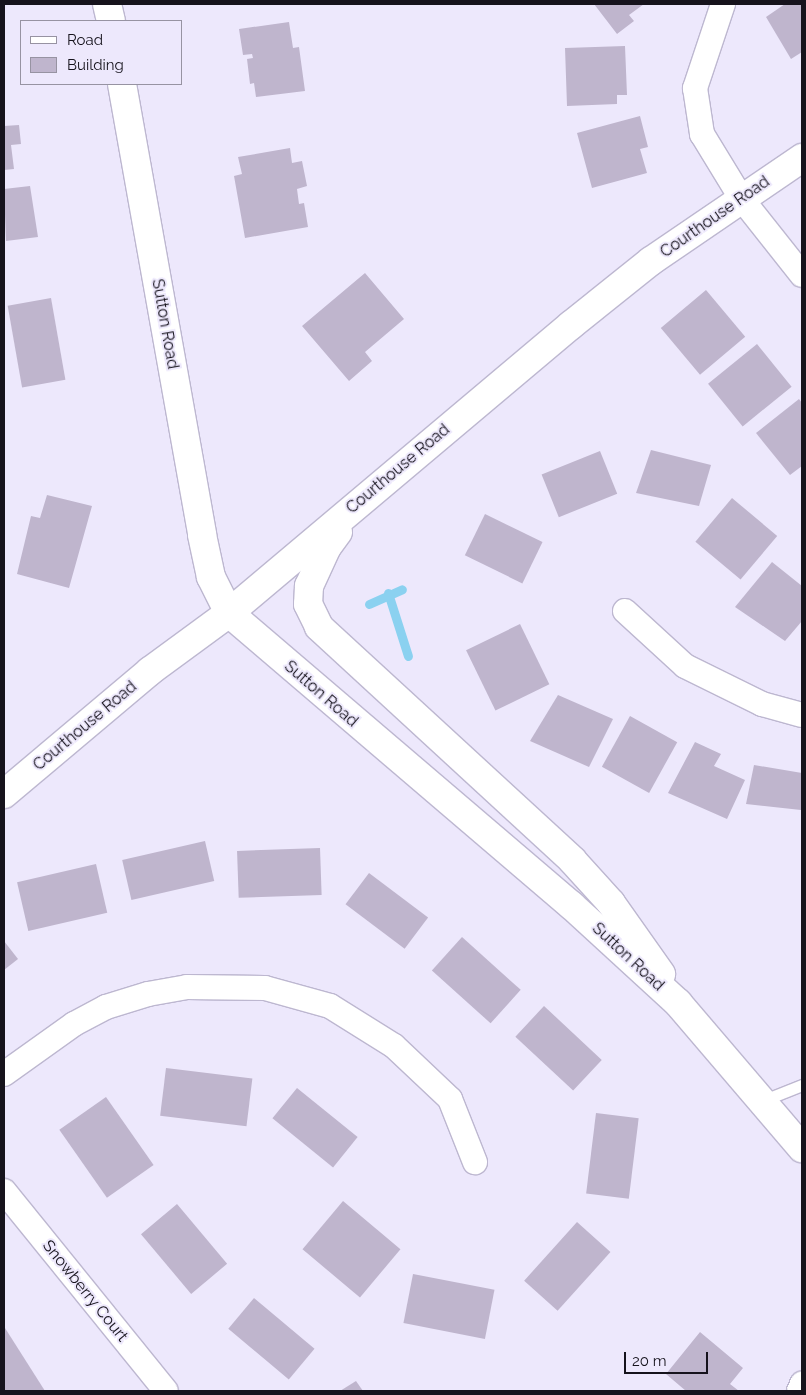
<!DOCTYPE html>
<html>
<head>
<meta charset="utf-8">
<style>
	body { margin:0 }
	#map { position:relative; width:806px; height:1395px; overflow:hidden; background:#ede8fc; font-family:Raleway,sans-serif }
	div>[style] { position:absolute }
	.stream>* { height:9px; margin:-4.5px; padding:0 4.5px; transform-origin:4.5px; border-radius:4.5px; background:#8bd1f0 }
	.building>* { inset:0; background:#bfb5cd; transform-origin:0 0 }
	.roads { filter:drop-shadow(1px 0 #bdb7d0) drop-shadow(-1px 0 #bdb7d0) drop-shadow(0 1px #bdb7d0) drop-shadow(0 -1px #bdb7d0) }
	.lane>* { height:11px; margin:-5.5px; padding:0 5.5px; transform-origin:5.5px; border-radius:5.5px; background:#fff }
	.street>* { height:24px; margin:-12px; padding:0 12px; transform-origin:12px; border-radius:12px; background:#fff }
	.secondary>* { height:28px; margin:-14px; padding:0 14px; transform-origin:14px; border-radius:14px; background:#fff }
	span { translate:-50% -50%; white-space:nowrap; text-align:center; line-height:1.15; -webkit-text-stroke:4px #ede8fc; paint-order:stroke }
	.street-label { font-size:16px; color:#16131c }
	.frame { position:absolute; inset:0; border:5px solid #16131c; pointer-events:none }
	.legend { position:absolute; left:20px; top:20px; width:162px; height:65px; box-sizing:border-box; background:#ede8fc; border:1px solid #9793a2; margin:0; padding:6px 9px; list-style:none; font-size:15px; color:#16131c }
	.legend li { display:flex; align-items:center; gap:10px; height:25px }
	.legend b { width:25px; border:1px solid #9793a2 }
	.scale { position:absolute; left:624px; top:1352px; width:84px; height:22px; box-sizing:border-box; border:2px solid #16131c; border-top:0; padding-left:6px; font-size:15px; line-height:18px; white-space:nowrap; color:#16131c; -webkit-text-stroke:4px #ede8fc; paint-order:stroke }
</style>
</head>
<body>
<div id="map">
	<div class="stream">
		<div style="left:388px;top:593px;width:66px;rotate:72.4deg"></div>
		<div style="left:369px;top:604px;width:36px;rotate:-24deg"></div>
	</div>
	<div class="building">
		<div style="clip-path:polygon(594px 4px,644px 4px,629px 15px,634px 21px,617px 34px)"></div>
		<div style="clip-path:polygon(785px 4px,802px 4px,802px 52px,791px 59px,766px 17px)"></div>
		<div style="clip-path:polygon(289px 22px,293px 48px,299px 47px,305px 91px,256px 97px,254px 83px,250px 84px,247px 59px,253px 58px,252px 54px,243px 55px,239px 29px)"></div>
		<div style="clip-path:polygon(625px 46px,627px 95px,617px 95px,617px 104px,567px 106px,565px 48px)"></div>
		<div style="clip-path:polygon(640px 116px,648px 147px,640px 149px,647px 173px,592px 188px,577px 133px)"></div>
		<div style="clip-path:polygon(19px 125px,21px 144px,11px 145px,14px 169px,4px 170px,4px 126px)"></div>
		<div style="clip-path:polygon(290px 148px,292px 163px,302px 161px,307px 186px,297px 189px,299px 204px,304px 203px,308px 227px,245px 238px,234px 176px,242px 174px,238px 157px)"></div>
		<div style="clip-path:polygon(30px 186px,38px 237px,6px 241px,4px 189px)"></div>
		<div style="clip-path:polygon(365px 273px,404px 319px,365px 352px,372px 361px,349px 381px,302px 326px)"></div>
		<div style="left:706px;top:290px;width:61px;height:59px;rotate:50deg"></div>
		<div style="left:51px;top:298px;width:83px;height:44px;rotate:80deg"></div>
		<div style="left:757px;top:344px;width:55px;height:63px;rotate:51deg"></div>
		<div style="clip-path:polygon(799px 399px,802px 403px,802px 466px,790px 475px,756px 433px)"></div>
		<div style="clip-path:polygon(651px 450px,711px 465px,699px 506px,636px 493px)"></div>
		<div style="left:600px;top:451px;width:46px;height:63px;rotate:68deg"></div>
		<div style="clip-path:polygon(47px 495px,92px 506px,69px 588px,17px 574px,31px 516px,40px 518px)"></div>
		<div style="left:732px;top:498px;width:59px;height:57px;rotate:40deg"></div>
		<div style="left:485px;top:514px;width:64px;height:46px;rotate:26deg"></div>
		<div style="clip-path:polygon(772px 562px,802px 586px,802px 621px,785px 641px,735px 607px)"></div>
		<div style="left:520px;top:624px;width:67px;height:60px;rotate:64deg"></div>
		<div style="clip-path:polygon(558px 695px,613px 719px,589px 767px,530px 741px)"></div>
		<div style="left:630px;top:716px;width:54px;height:58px;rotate:29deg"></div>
		<div style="clip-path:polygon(695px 742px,721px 754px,714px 766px,745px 780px,727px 819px,668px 793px)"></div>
		<div style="clip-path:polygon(754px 765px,802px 773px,801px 810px,746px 804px)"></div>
		<div style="left:205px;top:841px;width:41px;height:85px;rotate:77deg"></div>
		<div style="left:320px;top:848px;width:47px;height:83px;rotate:88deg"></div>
		<div style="left:96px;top:864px;width:50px;height:81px;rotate:77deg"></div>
		<div style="left:369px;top:873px;width:74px;height:39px;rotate:37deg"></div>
		<div style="left:462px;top:937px;width:79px;height:45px;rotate:42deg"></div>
		<div style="clip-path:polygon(4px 941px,18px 959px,4px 970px)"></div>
		<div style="left:544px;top:1006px;width:79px;height:42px;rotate:43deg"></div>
		<div style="left:166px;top:1068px;width:87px;height:48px;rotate:7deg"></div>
		<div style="left:297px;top:1088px;width:78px;height:39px;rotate:39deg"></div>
		<div style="left:106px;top:1097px;width:83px;height:57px;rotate:55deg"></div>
		<div style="left:596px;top:1113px;width:43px;height:81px;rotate:7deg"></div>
		<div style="left:343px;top:1201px;width:75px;height:63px;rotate:40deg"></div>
		<div style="left:177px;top:1204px;width:78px;height:47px;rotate:50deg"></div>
		<div style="left:577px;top:1222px;width:45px;height:79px;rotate:42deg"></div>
		<div style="left:413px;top:1274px;width:83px;height:50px;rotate:11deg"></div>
		<div style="left:254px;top:1298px;width:79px;height:40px;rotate:40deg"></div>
		<div style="clip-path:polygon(4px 1328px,5px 1328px,45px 1391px,4px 1391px)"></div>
		<div style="clip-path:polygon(700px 1332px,743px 1368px,730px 1384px,739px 1391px,686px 1391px,666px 1374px)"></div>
		<div style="clip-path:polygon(356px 1381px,363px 1391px,340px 1391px)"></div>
	</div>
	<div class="roads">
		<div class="lane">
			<div style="left:764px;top:1100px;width:41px;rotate:-21.5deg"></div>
		</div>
		<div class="street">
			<div style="left:723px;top:4px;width:89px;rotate:108.4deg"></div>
			<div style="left:695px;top:88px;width:47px;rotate:81.3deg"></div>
			<div style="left:702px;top:134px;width:75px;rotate:58.6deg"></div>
			<div style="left:741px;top:198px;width:98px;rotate:51.6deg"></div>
			<div style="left:625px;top:611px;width:81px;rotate:42.5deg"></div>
			<div style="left:685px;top:666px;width:86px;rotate:26.3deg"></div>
			<div style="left:762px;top:704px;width:41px;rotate:15.4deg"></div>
			<div style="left:4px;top:1074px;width:86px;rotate:-35.5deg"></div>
			<div style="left:74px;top:1024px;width:36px;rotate:-28deg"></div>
			<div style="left:106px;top:1007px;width:44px;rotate:-17.2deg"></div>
			<div style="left:148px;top:994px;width:40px;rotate:-10deg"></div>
			<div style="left:187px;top:987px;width:78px;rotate:0.7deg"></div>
			<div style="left:265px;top:988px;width:67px;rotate:15.5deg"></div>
			<div style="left:330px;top:1006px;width:75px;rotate:32deg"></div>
			<div style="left:394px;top:1046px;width:77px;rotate:43.4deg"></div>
			<div style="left:450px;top:1099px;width:68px;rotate:68.4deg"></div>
			<div style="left:4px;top:1191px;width:257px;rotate:51deg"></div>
			<div style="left:799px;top:1391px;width:8px;rotate:-67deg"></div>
		</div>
		<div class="secondary">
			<div style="left:107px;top:4px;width:17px;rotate:77deg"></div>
			<div style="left:122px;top:84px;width:458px;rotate:79.9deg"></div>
			<div style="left:202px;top:535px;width:43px;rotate:77.9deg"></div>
			<div style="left:211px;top:577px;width:40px;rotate:63.4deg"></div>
			<div style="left:229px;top:613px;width:450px;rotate:40.5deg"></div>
			<div style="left:571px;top:905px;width:145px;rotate:42.5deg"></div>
			<div style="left:678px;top:1003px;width:191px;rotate:49.5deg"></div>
			<div style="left:338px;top:532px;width:19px;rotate:126deg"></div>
			<div style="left:327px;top:547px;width:43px;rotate:114.8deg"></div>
			<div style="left:309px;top:586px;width:18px;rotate:93deg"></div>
			<div style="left:308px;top:604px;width:25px;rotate:64deg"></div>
			<div style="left:319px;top:627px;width:344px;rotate:42.6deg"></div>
			<div style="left:572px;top:860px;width:58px;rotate:47.8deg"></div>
			<div style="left:611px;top:903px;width:87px;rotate:54.8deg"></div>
			<div style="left:4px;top:794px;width:191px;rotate:-40.1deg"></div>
			<div style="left:150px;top:671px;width:98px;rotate:-36.3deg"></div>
			<div style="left:229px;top:613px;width:447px;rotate:-40.1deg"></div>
			<div style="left:571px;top:325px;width:102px;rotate:-38.7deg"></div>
			<div style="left:651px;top:261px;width:183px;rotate:-34.3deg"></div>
		</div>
	</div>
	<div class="street-label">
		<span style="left:715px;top:217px;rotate:-35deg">Courthouse Road</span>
		<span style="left:165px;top:324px;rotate:80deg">Sutton Road</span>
		<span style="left:398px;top:469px;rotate:-40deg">Courthouse Road</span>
		<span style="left:321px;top:694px;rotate:41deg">Sutton Road</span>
		<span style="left:85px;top:726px;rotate:-40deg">Courthouse Road</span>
		<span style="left:628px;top:957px;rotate:43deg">Sutton Road</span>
		<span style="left:85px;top:1291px;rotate:51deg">Snowberry Court</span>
	</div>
	<div class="frame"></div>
	<ul class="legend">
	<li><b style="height:6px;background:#fff"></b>Road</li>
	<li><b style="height:14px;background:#bfb5cd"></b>Building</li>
	</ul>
	<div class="scale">20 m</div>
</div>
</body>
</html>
